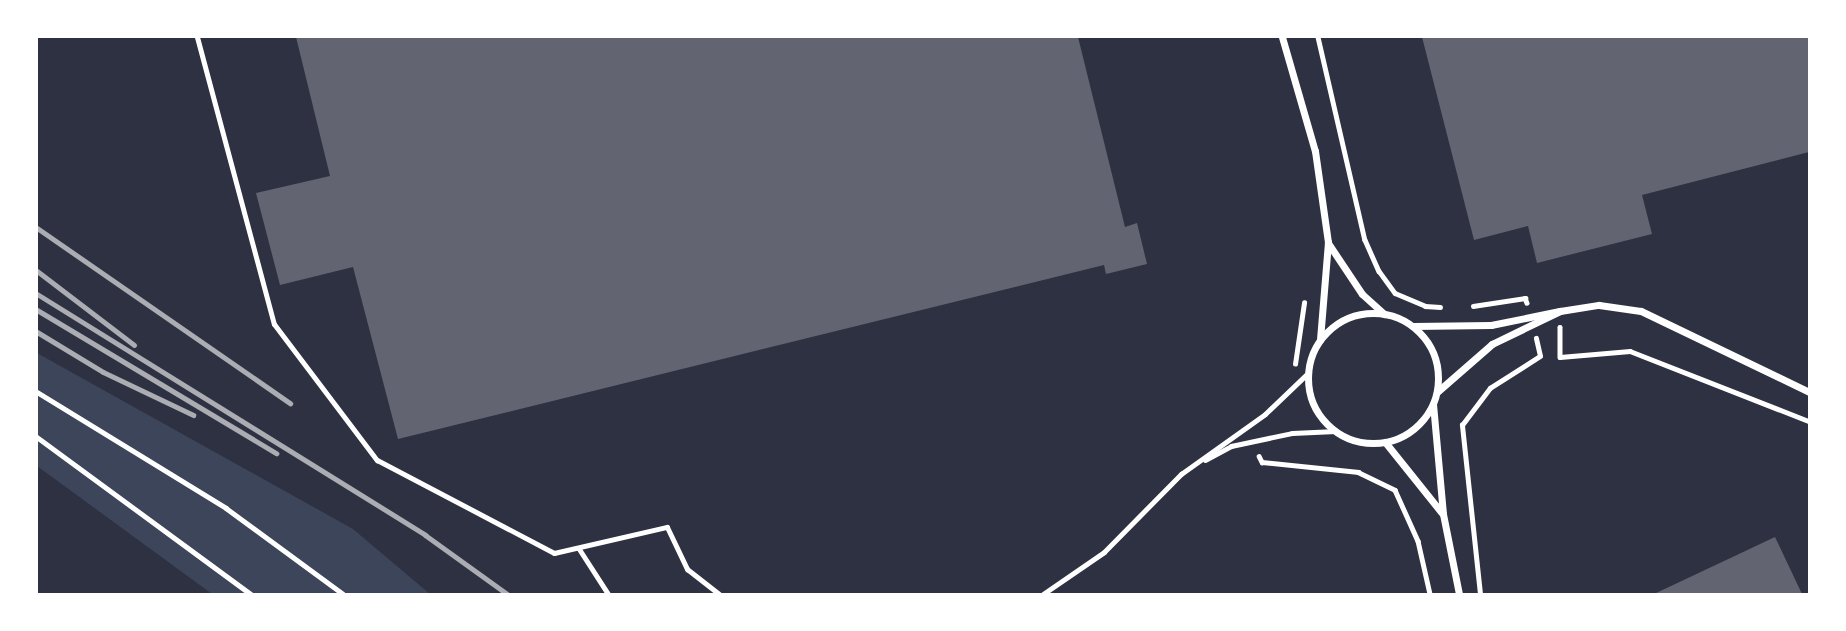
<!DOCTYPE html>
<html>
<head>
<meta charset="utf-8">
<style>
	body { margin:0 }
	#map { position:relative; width:1846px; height:631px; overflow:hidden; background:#2d3142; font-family:"Roboto Condensed",sans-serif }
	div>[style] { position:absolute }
	.green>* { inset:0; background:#3c4559 }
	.building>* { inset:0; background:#626471 }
	.path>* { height:4.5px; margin:-2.25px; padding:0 2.25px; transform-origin:2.25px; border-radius:2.25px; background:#fff }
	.service>* { height:5px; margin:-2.5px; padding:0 2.5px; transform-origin:2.5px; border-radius:2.5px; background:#fff }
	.minor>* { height:7px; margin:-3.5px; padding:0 3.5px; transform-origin:3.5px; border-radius:3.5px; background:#fff }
	.minor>.ring { margin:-3.5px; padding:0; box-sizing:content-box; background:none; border:7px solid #fff; border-radius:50% }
	.rail>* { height:5px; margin:-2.5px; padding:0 2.5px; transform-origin:2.5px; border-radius:2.5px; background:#abadb3 }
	span { translate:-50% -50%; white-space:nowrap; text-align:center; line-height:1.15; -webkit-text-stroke:5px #fff; paint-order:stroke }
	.frame { position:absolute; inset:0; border:38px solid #fff; pointer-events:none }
</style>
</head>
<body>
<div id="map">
	<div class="green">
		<div style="clip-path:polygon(37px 353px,353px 529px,430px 594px,212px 594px,37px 466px)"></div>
	</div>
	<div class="building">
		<div style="clip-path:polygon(296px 37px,1078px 37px,1125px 227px,1137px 223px,1147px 264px,1106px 274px,1104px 265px,398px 439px,353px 267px,280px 285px,256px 193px,330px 176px)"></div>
		<div style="clip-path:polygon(1422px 37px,1809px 37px,1809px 152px,1642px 195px,1652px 234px,1537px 263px,1528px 226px,1474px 240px)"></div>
		<div style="clip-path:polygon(1775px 537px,1802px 594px,1654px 594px)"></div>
	</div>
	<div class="path">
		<div style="left:1318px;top:37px;width:208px;rotate:77deg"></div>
		<div style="left:1365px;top:240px;width:34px;rotate:66deg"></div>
		<div style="left:1379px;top:271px;width:27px;rotate:54deg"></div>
		<div style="left:1395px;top:293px;width:33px;rotate:23deg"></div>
		<div style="left:1425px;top:306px;width:15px;rotate:4deg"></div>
		<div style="left:1473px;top:306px;width:53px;rotate:-8.7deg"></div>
		<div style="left:1525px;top:298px;width:5px;rotate:68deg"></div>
		<div style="left:1560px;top:327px;width:30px;rotate:90deg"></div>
		<div style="left:1560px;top:357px;width:70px;rotate:-4.9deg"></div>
		<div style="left:1630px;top:351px;width:192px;rotate:21.4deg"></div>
		<div style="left:1295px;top:364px;width:62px;rotate:-81.6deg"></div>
		<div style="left:37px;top:392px;width:222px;rotate:31.5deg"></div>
		<div style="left:226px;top:508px;width:145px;rotate:36.3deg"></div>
		<div style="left:37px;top:437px;width:265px;rotate:36.3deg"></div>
		<div style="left:1259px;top:456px;width:7px;rotate:63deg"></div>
		<div style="left:1262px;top:462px;width:97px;rotate:5.9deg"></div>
		<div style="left:1358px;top:472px;width:41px;rotate:25.9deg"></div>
		<div style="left:1395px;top:490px;width:56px;rotate:65.7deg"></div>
		<div style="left:1418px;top:541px;width:54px;rotate:77.2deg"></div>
		<div style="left:1480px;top:594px;width:170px;rotate:-96.1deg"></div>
		<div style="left:1462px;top:425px;width:46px;rotate:-52.9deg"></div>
		<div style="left:1490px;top:388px;width:59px;rotate:-32.6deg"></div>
		<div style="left:1540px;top:356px;width:18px;rotate:-103deg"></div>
	</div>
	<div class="service">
		<div style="left:197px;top:37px;width:297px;rotate:75deg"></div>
		<div style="left:274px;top:324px;width:171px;rotate:52.9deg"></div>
		<div style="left:377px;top:460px;width:200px;rotate:27.7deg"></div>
		<div style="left:554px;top:553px;width:116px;rotate:-13deg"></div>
		<div style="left:667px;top:527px;width:47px;rotate:64.5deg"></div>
		<div style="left:687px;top:569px;width:41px;rotate:38deg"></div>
		<div style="left:1205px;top:460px;width:30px;rotate:-28deg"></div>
		<div style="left:1231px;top:446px;width:62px;rotate:-12deg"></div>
		<div style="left:1292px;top:433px;width:44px;rotate:-2.6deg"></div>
		<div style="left:579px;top:549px;width:54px;rotate:57.2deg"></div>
		<div style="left:1043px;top:594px;width:74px;rotate:-34.5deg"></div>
		<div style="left:1104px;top:552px;width:110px;rotate:-45.4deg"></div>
		<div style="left:1181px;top:474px;width:103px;rotate:-35.5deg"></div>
		<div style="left:1265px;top:414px;width:61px;rotate:-43.7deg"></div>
	</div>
	<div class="minor">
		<div style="left:1282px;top:37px;width:119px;rotate:73.9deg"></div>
		<div style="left:1315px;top:151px;width:92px;rotate:81.9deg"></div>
		<div style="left:1328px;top:242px;width:98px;rotate:94.7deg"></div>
		<div style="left:1328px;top:243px;width:61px;rotate:56.3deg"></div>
		<div style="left:1362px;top:294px;width:30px;rotate:42deg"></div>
		<div style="left:1560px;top:311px;width:39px;rotate:-9deg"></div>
		<div style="left:1599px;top:305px;width:42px;rotate:8.1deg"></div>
		<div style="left:1641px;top:311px;width:187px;rotate:25.7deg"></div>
		<div class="ring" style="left:1308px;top:313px;width:123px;height:123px"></div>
		<div style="left:1413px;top:326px;width:78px;rotate:-0.7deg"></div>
		<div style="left:1491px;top:325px;width:70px;rotate:-11.5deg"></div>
		<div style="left:1560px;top:311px;width:76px;rotate:154.1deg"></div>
		<div style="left:1492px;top:344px;width:73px;rotate:138.9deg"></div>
		<div style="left:1433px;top:404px;width:110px;rotate:84.8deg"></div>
		<div style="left:1443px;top:514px;width:82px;rotate:78.7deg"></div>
		<div style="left:1385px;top:442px;width:90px;rotate:51.3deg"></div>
	</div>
	<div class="rail">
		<div style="left:37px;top:228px;width:308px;rotate:34.7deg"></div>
		<div style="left:37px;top:271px;width:122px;rotate:37.3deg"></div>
		<div style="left:37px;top:294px;width:457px;rotate:31.8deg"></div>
		<div style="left:425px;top:535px;width:101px;rotate:35.7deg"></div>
		<div style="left:37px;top:310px;width:279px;rotate:30.9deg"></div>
		<div style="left:37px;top:332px;width:77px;rotate:31.2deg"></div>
		<div style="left:103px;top:372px;width:100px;rotate:25.5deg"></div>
	</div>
	<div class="frame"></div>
</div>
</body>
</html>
